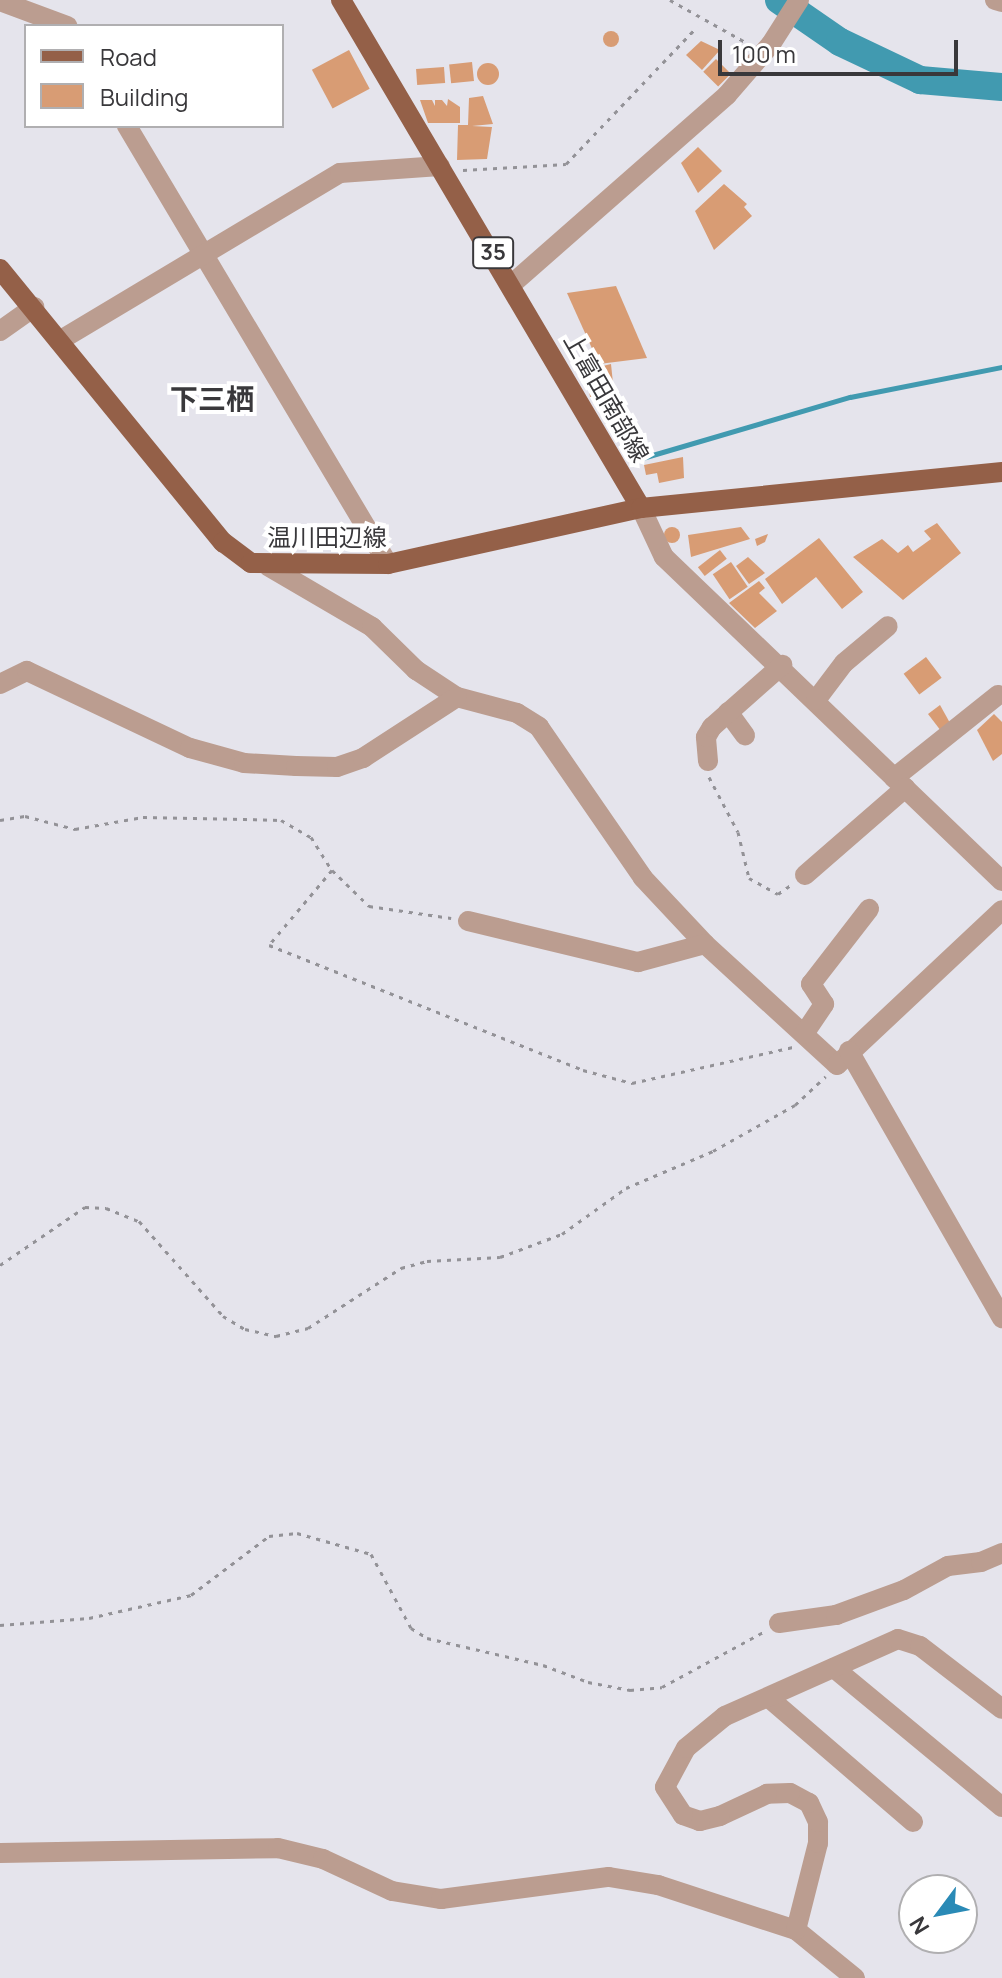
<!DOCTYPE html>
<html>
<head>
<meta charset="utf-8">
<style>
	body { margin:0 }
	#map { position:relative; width:1002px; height:1978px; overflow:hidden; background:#e5e4ec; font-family:Manrope,"Noto Sans JP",sans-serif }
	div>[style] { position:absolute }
	.stream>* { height:5px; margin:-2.5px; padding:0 2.5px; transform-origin:2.5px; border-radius:2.5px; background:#419ab0 }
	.river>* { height:28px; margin:-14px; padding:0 14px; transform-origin:14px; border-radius:14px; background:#419ab0 }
	.building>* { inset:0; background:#d89c74; transform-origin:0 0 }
	.round { border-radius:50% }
	.path>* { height:3px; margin-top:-1.5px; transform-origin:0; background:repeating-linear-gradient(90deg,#939297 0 4px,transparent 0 10px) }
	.minor>* { height:20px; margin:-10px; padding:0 10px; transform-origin:10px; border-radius:10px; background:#bb9d90 }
	.major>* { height:20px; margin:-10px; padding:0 10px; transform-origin:10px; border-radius:10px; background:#946048 }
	span { translate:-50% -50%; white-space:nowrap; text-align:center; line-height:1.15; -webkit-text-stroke:8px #fff; paint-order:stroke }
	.shield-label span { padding:2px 6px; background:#fff; border:2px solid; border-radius:6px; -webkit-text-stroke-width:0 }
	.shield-label { font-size:22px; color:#39383b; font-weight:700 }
	.street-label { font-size:24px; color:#39383b }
	.quarter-label { font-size:28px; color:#39383b; font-weight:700 }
	.legend { position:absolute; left:24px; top:24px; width:260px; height:104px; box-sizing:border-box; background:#fff; border:2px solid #b0afb1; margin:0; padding:10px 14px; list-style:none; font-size:24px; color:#39383b }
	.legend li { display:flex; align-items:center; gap:16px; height:40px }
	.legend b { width:40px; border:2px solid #b0afb1 }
	.north { position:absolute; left:898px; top:1874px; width:80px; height:80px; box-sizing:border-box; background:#fff; border:2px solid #b0afb1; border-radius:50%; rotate:238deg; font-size:22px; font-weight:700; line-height:32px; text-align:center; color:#39383b }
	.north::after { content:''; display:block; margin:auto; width:28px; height:36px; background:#2a8ab6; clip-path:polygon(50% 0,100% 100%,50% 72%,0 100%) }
	.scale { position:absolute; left:718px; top:40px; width:240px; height:36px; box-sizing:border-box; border:4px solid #39383b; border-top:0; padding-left:10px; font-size:24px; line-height:28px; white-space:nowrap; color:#39383b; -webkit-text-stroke:6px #fff; paint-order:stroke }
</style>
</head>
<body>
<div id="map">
	<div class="stream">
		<div style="left:632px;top:461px;width:227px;rotate:-16.4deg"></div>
		<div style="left:850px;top:397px;width:155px;rotate:-11.2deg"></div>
	</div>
	<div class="river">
		<div style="left:779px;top:0;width:74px;rotate:34.5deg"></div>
		<div style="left:840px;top:42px;width:89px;rotate:25.4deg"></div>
		<div style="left:920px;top:80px;width:82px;rotate:4.9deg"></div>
	</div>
	<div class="building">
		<div class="round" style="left:603px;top:31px;width:16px;height:16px"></div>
		<div style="clip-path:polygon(701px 41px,720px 50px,702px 70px,686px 55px)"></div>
		<div style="left:349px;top:50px;width:44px;height:42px;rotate:62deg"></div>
		<div style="left:716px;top:59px;width:21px;height:18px;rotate:45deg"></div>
		<div style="left:472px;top:62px;width:19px;height:23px;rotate:84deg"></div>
		<div class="round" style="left:477px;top:63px;width:22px;height:22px"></div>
		<div style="left:444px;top:67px;width:16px;height:28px;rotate:86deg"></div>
		<div style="clip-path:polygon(483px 96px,493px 124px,472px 126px,492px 127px,487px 159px,457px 160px,458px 125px,468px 125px,469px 98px)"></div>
		<div style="clip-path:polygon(448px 99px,460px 107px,460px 123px,428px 123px,420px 100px,432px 100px,435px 106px,435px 100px,442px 100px,447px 106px)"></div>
		<div style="clip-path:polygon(698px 147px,722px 171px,698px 193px,681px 163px)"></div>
		<div style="clip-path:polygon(724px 184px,747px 204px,744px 207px,752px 216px,714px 250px,695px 211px)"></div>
		<div style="clip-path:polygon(616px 286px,647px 358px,599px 364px,567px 293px)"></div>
		<div style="clip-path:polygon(611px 364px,614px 393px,590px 397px,586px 370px)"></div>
		<div style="clip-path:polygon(683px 457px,684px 478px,659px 483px,657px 473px,646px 475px,644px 465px)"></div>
		<div style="clip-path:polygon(937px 523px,961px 553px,903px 600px,853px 557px,882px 539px,898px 553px,908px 545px,913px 552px,931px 539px,924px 531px)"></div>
		<div class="round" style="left:664px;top:527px;width:16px;height:16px"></div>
		<div style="clip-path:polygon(741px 527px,750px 539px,691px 557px,688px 535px)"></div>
		<div style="clip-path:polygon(768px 534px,765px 542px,757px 546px,755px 539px)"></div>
		<div style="clip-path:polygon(819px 538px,863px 592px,842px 609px,816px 577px,782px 604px,765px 579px)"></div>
		<div style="left:720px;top:550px;width:11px;height:28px;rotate:52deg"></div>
		<div style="clip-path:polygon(748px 557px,765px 573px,749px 584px,736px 566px)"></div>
		<div style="left:731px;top:562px;width:30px;height:22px;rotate:56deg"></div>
		<div style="clip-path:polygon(759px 581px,765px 588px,759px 593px,777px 611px,755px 628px,729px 603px)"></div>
		<div style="left:926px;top:657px;width:26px;height:28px;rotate:53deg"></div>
		<div style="clip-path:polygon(940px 705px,950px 723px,941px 731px,928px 714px)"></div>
		<div style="clip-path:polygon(994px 714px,1002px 722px,1002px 754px,993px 761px,977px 730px)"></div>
	</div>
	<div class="path">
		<div style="left:670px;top:0;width:88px;rotate:29.2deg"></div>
		<div style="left:463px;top:170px;width:103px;rotate:-3.3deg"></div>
		<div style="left:566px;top:164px;width:190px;rotate:-46.3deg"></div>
		<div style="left:709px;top:777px;width:62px;rotate:62.2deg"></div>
		<div style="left:738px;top:832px;width:47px;rotate:76.6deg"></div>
		<div style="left:749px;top:878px;width:33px;rotate:29deg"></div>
		<div style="left:778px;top:894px;width:16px;rotate:-35deg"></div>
		<div style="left:0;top:820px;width:25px;rotate:-9deg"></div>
		<div style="left:25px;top:816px;width:52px;rotate:14.6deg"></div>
		<div style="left:75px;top:829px;width:69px;rotate:-10deg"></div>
		<div style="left:143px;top:817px;width:138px;rotate:1.2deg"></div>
		<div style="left:281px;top:820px;width:34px;rotate:30deg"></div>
		<div style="left:311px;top:837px;width:39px;rotate:58deg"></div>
		<div style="left:332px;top:870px;width:52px;rotate:44.2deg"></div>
		<div style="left:369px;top:906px;width:83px;rotate:8.3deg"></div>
		<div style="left:332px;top:870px;width:98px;rotate:130deg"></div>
		<div style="left:269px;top:945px;width:338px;rotate:21.7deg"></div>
		<div style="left:583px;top:1070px;width:51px;rotate:14.9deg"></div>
		<div style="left:632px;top:1083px;width:165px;rotate:-12.6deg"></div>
		<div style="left:0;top:1265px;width:103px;rotate:-34.3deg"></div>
		<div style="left:85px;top:1207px;width:21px;rotate:3deg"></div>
		<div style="left:106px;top:1208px;width:35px;rotate:22deg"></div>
		<div style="left:139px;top:1221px;width:127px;rotate:48.5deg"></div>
		<div style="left:223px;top:1316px;width:26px;rotate:31deg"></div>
		<div style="left:245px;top:1329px;width:32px;rotate:13deg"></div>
		<div style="left:276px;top:1336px;width:33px;rotate:-14deg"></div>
		<div style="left:308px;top:1328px;width:111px;rotate:-32.8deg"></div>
		<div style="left:401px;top:1268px;width:27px;rotate:-15deg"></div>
		<div style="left:427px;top:1261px;width:73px;rotate:-3.1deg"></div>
		<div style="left:500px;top:1257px;width:66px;rotate:-20.4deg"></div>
		<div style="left:562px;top:1234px;width:79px;rotate:-35.7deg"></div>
		<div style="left:626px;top:1188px;width:95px;rotate:-23deg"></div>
		<div style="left:713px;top:1151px;width:94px;rotate:-29.3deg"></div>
		<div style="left:795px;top:1105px;width:42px;rotate:-43.1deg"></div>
		<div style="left:0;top:1625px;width:89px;rotate:-4.5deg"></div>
		<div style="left:89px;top:1618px;width:105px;rotate:-12.7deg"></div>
		<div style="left:191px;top:1595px;width:98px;rotate:-37.1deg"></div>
		<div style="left:269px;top:1536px;width:28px;rotate:-6deg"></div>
		<div style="left:297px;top:1533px;width:77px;rotate:15.8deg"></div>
		<div style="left:371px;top:1554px;width:84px;rotate:61.6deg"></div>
		<div style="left:411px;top:1628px;width:19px;rotate:32deg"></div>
		<div style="left:427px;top:1638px;width:119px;rotate:13.1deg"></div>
		<div style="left:543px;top:1665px;width:48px;rotate:20.7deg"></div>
		<div style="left:588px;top:1682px;width:43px;rotate:10.8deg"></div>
		<div style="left:630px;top:1690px;width:32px;rotate:-5deg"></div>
		<div style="left:662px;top:1687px;width:117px;rotate:-28.5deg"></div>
	</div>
	<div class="minor">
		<div style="left:995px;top:0;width:7px;rotate:16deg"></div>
		<div style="left:0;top:1px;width:72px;rotate:20.5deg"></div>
		<div style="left:127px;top:126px;width:510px;rotate:59.21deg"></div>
		<div style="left:512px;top:284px;width:286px;rotate:-41.3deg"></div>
		<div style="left:727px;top:95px;width:67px;rotate:-49.2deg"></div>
		<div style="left:771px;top:44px;width:52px;rotate:-57.5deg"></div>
		<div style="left:0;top:331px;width:42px;rotate:-35.2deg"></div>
		<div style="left:59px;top:341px;width:327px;rotate:-30.9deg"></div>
		<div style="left:340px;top:173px;width:100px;rotate:-4deg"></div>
		<div style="left:641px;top:508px;width:54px;rotate:64.9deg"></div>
		<div style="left:664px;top:557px;width:468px;rotate:43.8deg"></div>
		<div style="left:268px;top:566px;width:121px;rotate:30.4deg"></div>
		<div style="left:372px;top:627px;width:62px;rotate:44.3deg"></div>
		<div style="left:416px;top:670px;width:49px;rotate:33.4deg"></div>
		<div style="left:457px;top:697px;width:62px;rotate:14.9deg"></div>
		<div style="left:517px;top:713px;width:26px;rotate:32deg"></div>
		<div style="left:539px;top:727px;width:183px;rotate:55.4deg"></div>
		<div style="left:643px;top:878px;width:91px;rotate:46.8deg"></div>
		<div style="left:705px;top:944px;width:179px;rotate:42.5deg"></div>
		<div style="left:837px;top:1065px;width:226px;rotate:-43.2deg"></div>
		<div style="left:0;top:684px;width:30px;rotate:-26deg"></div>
		<div style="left:27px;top:671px;width:180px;rotate:25.3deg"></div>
		<div style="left:190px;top:748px;width:56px;rotate:15.5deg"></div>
		<div style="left:244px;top:763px;width:52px;rotate:3.3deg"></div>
		<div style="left:296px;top:766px;width:41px;rotate:1.4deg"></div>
		<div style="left:337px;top:767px;width:28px;rotate:-19deg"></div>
		<div style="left:363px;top:758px;width:112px;rotate:-33deg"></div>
		<div style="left:816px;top:700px;width:46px;rotate:-52.9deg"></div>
		<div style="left:844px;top:663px;width:57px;rotate:-40.1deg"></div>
		<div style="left:728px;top:712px;width:29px;rotate:54deg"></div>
		<div style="left:708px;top:761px;width:24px;rotate:-95deg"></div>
		<div style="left:706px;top:737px;width:12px;rotate:-59deg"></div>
		<div style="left:712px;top:727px;width:94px;rotate:-41.5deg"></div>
		<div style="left:894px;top:778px;width:133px;rotate:-38.6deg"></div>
		<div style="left:805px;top:875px;width:133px;rotate:-41deg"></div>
		<div style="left:468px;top:921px;width:175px;rotate:13.6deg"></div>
		<div style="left:638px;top:962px;width:69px;rotate:-15deg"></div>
		<div style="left:804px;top:1034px;width:36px;rotate:-56deg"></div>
		<div style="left:824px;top:1004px;width:24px;rotate:-123deg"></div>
		<div style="left:811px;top:984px;width:95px;rotate:-52.3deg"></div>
		<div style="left:849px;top:1051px;width:308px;rotate:60.2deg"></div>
		<div style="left:779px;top:1623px;width:58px;rotate:-8deg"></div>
		<div style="left:836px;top:1615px;width:72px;rotate:-20.2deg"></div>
		<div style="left:904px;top:1590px;width:50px;rotate:-28.6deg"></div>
		<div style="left:948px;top:1566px;width:33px;rotate:-7deg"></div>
		<div style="left:981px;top:1562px;width:23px;rotate:-23deg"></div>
		<div style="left:834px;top:1668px;width:218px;rotate:39.6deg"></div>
		<div style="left:769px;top:1698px;width:190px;rotate:40.7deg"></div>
		<div style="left:0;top:1853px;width:278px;rotate:-1deg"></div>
		<div style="left:278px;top:1848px;width:46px;rotate:13.7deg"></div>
		<div style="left:323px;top:1859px;width:76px;rotate:24.9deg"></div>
		<div style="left:392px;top:1891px;width:50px;rotate:9.3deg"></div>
		<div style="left:441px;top:1899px;width:169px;rotate:-7.5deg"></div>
		<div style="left:609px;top:1877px;width:50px;rotate:9.3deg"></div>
		<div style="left:658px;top:1885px;width:145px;rotate:18.1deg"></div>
		<div style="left:796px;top:1930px;width:76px;rotate:39.1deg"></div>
		<div style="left:796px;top:1930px;width:90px;rotate:-75.8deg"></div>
		<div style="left:818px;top:1843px;width:21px;rotate:-90deg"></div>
		<div style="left:818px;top:1822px;width:21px;rotate:-115deg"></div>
		<div style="left:809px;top:1803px;width:21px;rotate:-152deg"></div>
		<div style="left:790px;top:1793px;width:23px;rotate:178deg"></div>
		<div style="left:767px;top:1794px;width:52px;rotate:154.9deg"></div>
		<div style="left:720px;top:1816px;width:21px;rotate:166deg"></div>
		<div style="left:700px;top:1821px;width:18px;rotate:-161deg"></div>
		<div style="left:683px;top:1815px;width:33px;rotate:-123deg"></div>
		<div style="left:665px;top:1787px;width:44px;rotate:-61.7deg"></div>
		<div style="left:686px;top:1748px;width:50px;rotate:-39.4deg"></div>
		<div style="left:725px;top:1716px;width:189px;rotate:-24deg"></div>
		<div style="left:898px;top:1639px;width:23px;rotate:18deg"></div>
		<div style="left:920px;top:1646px;width:103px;rotate:37.5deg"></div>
	</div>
	<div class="major">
		<div style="left:341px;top:0;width:590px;rotate:59.44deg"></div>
		<div style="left:0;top:269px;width:353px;rotate:50.8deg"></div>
		<div style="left:223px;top:542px;width:35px;rotate:37deg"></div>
		<div style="left:251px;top:563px;width:137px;rotate:0.4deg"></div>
		<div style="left:388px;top:564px;width:259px;rotate:-12.5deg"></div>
		<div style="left:641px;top:508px;width:363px;rotate:-5.7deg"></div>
	</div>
	<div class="shield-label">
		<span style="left:493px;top:253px">35</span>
	</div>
	<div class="street-label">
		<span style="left:607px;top:397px;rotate:60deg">上富田南部線</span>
		<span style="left:327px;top:537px">温川田辺線</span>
	</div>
	<div class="quarter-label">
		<span style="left:212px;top:398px">下三栖</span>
	</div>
	<ul class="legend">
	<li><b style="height:10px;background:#946048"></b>Road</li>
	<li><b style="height:22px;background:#d89c74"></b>Building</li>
	</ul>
	<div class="north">N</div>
	<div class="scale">100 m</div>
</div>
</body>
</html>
